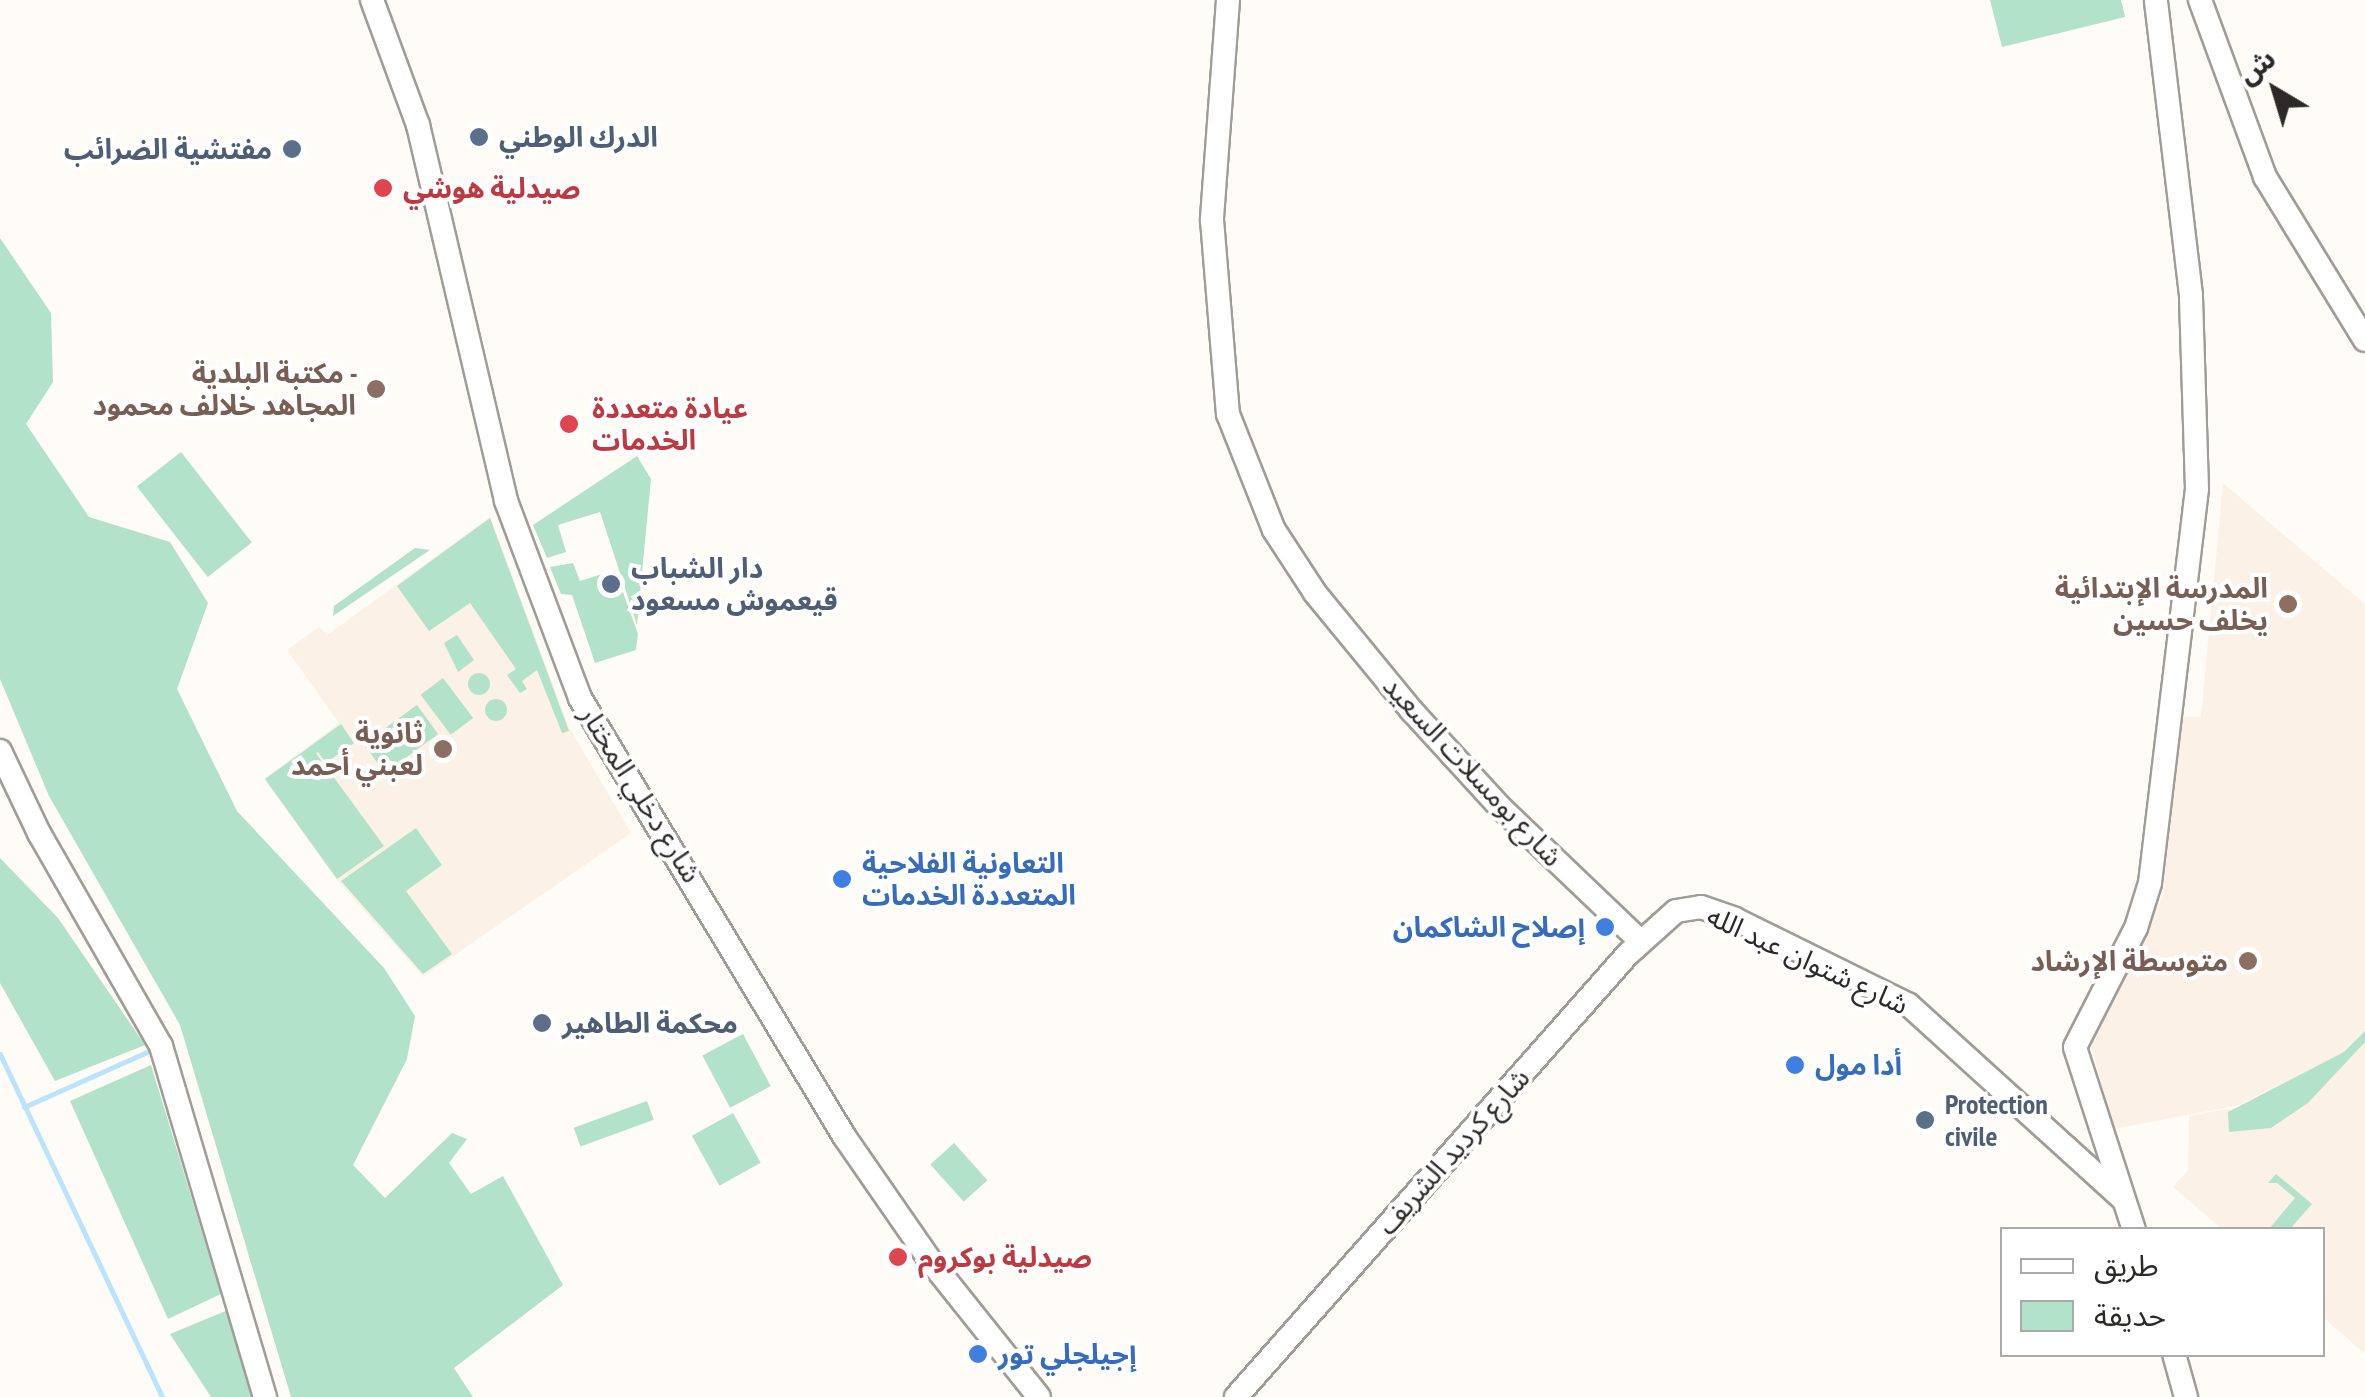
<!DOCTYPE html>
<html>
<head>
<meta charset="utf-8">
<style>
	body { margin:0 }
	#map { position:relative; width:2365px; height:1397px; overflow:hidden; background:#fffbf7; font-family:"PT Sans Narrow","Noto Sans Arabic",sans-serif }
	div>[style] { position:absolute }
	.built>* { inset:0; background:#fcf1e6 }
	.green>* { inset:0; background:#b3e2ca; transform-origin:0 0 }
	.round { border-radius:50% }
	.stream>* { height:5px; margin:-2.5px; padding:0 2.5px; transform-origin:2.5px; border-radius:2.5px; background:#bae4fb }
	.roads { filter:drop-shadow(2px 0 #a09c97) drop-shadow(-2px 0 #a09c97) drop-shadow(0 2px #a09c97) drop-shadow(0 -2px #a09c97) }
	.secondary>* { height:22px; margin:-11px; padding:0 11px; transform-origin:11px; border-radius:11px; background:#fff }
	.dots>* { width:28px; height:28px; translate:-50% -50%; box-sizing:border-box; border:5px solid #fff; border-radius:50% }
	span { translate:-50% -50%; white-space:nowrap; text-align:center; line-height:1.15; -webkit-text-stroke:8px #fff; paint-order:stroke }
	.service-label { font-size:28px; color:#4e5e75; font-weight:700 }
	.left { translate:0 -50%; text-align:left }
	.right { translate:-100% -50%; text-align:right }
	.health-label { font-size:28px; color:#be3a42; font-weight:700 }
	.education-label { font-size:28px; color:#785e54; font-weight:700 }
	.street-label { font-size:28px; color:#2c2a28 }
	.shop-label { font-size:28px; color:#366cbe; font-weight:700 }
	.legend { position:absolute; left:2000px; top:1227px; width:325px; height:130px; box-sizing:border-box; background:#fff; border:2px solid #abaaa9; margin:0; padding:12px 18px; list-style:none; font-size:30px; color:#2c2a28 }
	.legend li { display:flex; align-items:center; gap:20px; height:50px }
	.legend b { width:50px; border:2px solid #abaaa9 }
	.north { position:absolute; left:2225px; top:40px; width:100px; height:100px; -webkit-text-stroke:8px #fff; paint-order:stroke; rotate:322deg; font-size:28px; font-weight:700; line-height:40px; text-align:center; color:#2c2a28 }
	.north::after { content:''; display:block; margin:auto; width:35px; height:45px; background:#2c2a28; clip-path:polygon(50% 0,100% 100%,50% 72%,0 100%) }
</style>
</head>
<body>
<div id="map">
	<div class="built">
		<div style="clip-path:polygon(2223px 483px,2365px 604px,2365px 1354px,2323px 1317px,2322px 1230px,2222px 1229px,2173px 1187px,2188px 1170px,2189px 1116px,2240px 1107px,2296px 1075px,2240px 1105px,2114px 1129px,2090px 1041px,2163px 896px,2181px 717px,2201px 717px)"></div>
		<div style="clip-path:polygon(490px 517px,569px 727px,631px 833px,423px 977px,337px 880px,264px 779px,339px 723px,287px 650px,319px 627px,327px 635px)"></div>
	</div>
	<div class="green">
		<div style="clip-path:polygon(1990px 0,2121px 0,2125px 17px,2002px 47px)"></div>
		<div style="clip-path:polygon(0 238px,51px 313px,53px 382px,26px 424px,89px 517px,170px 542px,208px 603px,177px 689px,237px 811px,384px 968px,415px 1016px,407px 1059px,353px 1165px,385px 1198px,452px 1133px,467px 1139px,449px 1163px,471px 1194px,503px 1176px,563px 1285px,454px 1368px,473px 1397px,291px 1397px,180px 1025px,49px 796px,0 679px)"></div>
		<div style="left:181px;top:452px;width:115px;height:56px;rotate:52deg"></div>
		<div style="clip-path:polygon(637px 456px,651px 479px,637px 625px,600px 512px,558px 525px,566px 552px,547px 558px,533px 525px)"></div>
		<div style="clip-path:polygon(490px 518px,569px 731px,562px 733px,537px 670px,522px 681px,527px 689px,520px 693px,507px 675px,516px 669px,470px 603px,429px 631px,397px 586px)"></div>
		<div style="clip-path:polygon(415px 548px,430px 550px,333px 616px,334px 606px)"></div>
		<div style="clip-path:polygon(573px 563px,580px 581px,615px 570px,638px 634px,636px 650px,595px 663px,572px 595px,561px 594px,550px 567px)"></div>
		<div style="clip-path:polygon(457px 635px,474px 660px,458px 672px,444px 643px)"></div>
		<div class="round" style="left:468px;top:673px;width:22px;height:22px"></div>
		<div style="left:443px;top:678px;width:50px;height:28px;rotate:53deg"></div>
		<div class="round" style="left:485px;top:699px;width:22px;height:22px"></div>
		<div style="left:417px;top:705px;width:36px;height:66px;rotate:54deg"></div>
		<div style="clip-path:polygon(341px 724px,354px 743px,326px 763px,318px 752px,316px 753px,384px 846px,337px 879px,265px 779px)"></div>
		<div style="clip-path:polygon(416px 828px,442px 865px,406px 891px,452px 954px,423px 974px,341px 881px)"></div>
		<div style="clip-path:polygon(0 858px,58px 918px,145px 1045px,55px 1081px,0 983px)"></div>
		<div style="clip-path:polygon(2365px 1031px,2365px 1042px,2308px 1103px,2271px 1128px,2229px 1132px,2228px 1112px,2344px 1052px)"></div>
		<div style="left:743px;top:1034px;width:59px;height:46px;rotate:62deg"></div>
		<div style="clip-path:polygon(151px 1065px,221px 1294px,168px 1319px,70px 1101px)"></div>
		<div style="left:647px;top:1101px;width:20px;height:78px;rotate:70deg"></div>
		<div style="left:733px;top:1113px;width:57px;height:47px;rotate:61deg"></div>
		<div style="left:954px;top:1143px;width:50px;height:32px;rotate:48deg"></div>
		<div style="clip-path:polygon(2276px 1174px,2312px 1204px,2290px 1229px,2269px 1229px,2295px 1198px,2277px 1183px,2268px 1183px)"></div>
		<div style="clip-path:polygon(228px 1310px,253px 1397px,211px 1397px,170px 1334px)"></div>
	</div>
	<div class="stream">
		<div style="left:0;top:1054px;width:379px;rotate:64.7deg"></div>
		<div style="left:24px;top:1107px;width:137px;rotate:-24.1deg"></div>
	</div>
	<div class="roads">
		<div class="secondary">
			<div style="left:372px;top:0;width:133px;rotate:69.8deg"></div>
			<div style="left:418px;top:125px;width:386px;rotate:76.8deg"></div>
			<div style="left:506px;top:501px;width:210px;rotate:69.4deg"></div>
			<div style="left:580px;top:698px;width:511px;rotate:58.92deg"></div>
			<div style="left:844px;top:1136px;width:155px;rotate:55.3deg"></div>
			<div style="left:932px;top:1263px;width:171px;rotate:51.4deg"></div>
			<div style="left:1228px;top:0;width:221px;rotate:94.2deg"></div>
			<div style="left:1212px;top:220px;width:195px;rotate:85.3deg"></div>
			<div style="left:1228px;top:414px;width:125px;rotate:68.4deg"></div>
			<div style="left:1274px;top:530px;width:75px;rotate:56.9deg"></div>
			<div style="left:1315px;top:593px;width:153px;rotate:50.6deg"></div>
			<div style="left:1412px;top:711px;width:130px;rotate:47.5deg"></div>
			<div style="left:1500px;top:807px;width:194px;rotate:43.7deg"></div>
			<div style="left:2200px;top:0;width:189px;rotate:69.8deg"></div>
			<div style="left:2265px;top:177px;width:191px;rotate:58.5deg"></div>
			<div style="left:0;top:751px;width:91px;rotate:64.6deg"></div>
			<div style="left:39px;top:833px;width:245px;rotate:60.2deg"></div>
			<div style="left:161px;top:1046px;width:366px;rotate:73.5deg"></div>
			<div style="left:2134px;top:1230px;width:192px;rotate:-107.9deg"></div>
			<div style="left:2075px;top:1047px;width:134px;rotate:-62.9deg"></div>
			<div style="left:2136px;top:928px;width:47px;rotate:-72.7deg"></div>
			<div style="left:2150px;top:883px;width:397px;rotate:-83.2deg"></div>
			<div style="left:2197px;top:489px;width:194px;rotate:-91.8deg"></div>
			<div style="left:2191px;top:295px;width:297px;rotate:-96.8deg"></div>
			<div style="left:2174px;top:1354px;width:45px;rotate:74.4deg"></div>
			<div style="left:1236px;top:1397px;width:592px;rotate:-48.5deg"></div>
			<div style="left:1628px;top:954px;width:64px;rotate:-41.9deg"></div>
			<div style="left:1676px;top:911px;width:25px;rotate:-9deg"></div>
			<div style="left:1701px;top:907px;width:36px;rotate:19deg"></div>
			<div style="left:1735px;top:919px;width:194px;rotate:26.3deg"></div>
			<div style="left:1909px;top:1005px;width:286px;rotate:42.2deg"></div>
		</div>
	</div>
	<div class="dots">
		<div style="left:479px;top:137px;background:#5c6f8a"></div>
		<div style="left:292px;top:149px;background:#5c6f8a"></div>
		<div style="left:383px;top:188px;background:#e0444e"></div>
		<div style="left:376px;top:389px;background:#8d6e63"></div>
		<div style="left:569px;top:424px;background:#e0444e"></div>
		<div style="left:611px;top:584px;background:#5c6f8a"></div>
		<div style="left:2288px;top:604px;background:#8d6e63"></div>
		<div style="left:443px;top:749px;background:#8d6e63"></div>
		<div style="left:842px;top:879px;background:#3f7fe0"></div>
		<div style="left:1605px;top:927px;background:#3f7fe0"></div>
		<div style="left:2248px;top:961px;background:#8d6e63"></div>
		<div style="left:542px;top:1023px;background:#5c6f8a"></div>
		<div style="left:1795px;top:1065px;background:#3f7fe0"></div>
		<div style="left:1925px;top:1120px;background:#5c6f8a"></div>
		<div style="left:898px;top:1257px;background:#e0444e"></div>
		<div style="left:978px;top:1354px;background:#3f7fe0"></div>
	</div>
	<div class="service-label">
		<span class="left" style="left:499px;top:137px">الدرك الوطني</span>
		<span class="right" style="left:272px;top:149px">مفتشية الضرائب</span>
		<span class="left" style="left:631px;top:584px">دار الشباب<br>قيعموش مسعود</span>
		<span class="left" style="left:562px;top:1023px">محكمة الطاهير</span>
		<span class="left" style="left:1945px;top:1120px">Protection<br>civile</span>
	</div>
	<div class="health-label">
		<span class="left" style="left:403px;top:188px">صيدلية هوشي</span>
		<span class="left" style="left:592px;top:424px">عيادة متعددة<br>الخدمات</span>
		<span class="left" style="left:918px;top:1257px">صيدلية بوكروم</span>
	</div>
	<div class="education-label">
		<span class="right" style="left:356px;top:389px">مكتبة البلدية -<br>المجاهد خلالف محمود</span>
		<span class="right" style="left:2268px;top:604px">المدرسة الإبتدائية<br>يخلف حسين</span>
		<span class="right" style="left:423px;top:749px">ثانوية<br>لعبني أحمد</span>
		<span class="right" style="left:2228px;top:961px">متوسطة الإرشاد</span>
	</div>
	<div class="street-label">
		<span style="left:1473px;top:771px;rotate:47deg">شارع بومسلات السعيد</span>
		<span style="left:641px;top:794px;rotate:58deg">شارع دخلي المختار</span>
		<span style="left:1808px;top:960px;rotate:25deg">شارع شتوان عبد الله</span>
		<span style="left:1453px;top:1151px;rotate:-48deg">شارع كرديد الشريف</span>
	</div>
	<div class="shop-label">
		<span class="left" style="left:862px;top:879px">التعاونية الفلاحية<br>المتعددة الخدمات</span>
		<span class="right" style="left:1585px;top:927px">إصلاح الشاكمان</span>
		<span class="left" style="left:1815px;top:1065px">أدا مول</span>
		<span class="left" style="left:998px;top:1354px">إجيلجلي تور</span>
	</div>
	<ul class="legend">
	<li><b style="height:12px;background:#fff"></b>طريق</li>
	<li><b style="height:28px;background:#b3e2ca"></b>حديقة</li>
	</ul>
	<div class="north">ش</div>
</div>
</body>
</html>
